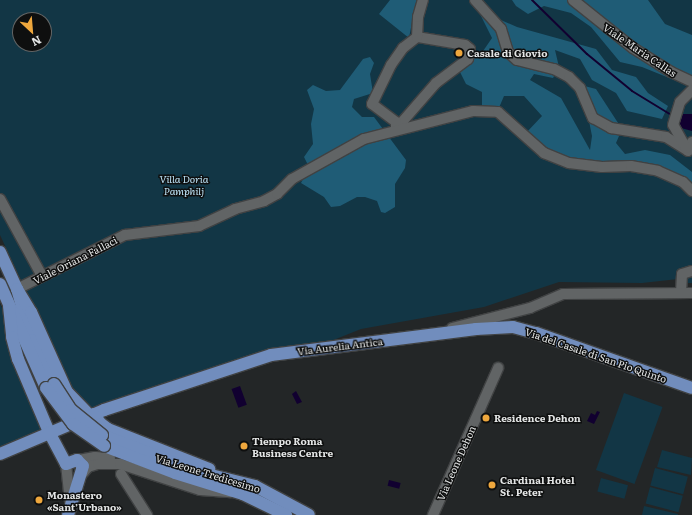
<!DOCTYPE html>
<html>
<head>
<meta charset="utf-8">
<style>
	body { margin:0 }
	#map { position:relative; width:692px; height:515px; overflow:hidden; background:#232627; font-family:Literata,serif }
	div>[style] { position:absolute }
	.green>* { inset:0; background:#123645; transform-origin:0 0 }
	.forest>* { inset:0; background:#1f5c76 }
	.water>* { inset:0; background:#110030; transform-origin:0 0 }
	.stream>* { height:2px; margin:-1px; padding:0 1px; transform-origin:1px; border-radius:1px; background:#110030 }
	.roads { filter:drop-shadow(1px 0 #404243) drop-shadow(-1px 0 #404243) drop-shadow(0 1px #404243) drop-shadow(0 -1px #404243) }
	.minor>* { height:10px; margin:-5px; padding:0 5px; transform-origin:5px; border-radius:5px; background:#616465 }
	.major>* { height:12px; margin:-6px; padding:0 6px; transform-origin:6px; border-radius:6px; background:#718dbd }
	.bridges { filter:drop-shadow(1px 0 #404243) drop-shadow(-1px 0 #404243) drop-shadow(0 1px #404243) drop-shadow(0 -1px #404243) }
	.major-bridge>* { height:12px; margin:-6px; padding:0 6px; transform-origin:6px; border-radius:6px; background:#718dbd }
	.dots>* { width:11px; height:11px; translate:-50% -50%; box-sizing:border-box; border:2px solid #0e0f0f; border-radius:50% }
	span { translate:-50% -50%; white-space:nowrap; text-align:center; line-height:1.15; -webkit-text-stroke:3px #0e0f0f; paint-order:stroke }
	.street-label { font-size:10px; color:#e3e5e5 }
	.poi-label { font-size:10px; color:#e3e5e5; font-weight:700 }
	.left { translate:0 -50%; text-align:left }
	.park-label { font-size:10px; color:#c0e7fb; font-style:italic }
	.north { position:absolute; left:12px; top:12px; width:40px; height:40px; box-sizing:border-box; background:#0e0f0f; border:1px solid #636565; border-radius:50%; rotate:154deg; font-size:11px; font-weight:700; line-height:16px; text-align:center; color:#e3e5e5 }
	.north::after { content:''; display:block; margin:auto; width:14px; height:18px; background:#eea73d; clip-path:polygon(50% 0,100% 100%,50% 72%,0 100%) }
</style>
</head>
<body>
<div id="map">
	<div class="green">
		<div style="clip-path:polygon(evenodd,0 0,692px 0,692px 283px,688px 283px,687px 278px,642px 283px,559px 282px,484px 307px,361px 329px,326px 343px,200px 373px,155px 386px,92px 410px,80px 401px,64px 373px,0 235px,0 0,20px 20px,44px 20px,44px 44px,20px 44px,20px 20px)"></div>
		<div style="clip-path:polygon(0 304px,5px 314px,11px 355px,44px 429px,0 449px)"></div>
		<div style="left:624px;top:393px;width:41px;height:82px;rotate:20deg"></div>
		<div style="clip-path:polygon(662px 450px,692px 458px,691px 475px,657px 467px)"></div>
		<div style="left:655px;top:468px;width:34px;height:18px;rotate:15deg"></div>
		<div style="left:601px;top:478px;width:28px;height:14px;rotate:15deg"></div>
		<div style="left:650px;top:487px;width:34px;height:17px;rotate:15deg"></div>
		<div style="clip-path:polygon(644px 506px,678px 514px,678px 515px,642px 515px)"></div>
	</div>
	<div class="forest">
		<div style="clip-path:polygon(390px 0,429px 0,414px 12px,409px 38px,379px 14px)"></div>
		<div style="clip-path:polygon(512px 0,648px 0,665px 24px,692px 35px,692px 84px,679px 82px,642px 67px,620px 62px,591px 27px,571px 13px,544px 6px,528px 14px,516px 6px)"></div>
		<div style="clip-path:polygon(478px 10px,517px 27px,596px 49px,612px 70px,636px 77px,648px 93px,668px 106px,662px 119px,627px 111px,616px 93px,592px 80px,580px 59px,555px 50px,559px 67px,553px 78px,534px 74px,530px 80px,561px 98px,590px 150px,592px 136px,587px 111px,569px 82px,596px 89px,622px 129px,616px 143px,625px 154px,645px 150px,670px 155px,692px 172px,692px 189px,684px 179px,562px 158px,526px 133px,542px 116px,524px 96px,504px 96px,498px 110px,482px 107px,482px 92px,466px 84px,458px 68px,481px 54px,492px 38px)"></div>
		<div style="clip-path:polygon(370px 57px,374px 63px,370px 74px,373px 93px,354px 99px,352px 107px,362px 117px,374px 117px,406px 160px,405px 168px,395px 184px,395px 207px,385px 213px,381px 212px,377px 201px,365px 197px,357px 197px,340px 206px,331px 207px,324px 197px,301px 183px,309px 167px,304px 157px,313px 144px,311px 124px,314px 109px,307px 90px,313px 85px,326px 91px,340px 90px,363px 59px)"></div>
	</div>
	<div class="water">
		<div style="clip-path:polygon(680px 114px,692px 114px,692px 131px,681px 128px,678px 122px)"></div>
		<div style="left:240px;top:386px;width:20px;height:9px;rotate:70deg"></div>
		<div style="clip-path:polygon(296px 391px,302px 402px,297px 404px,292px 394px)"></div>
		<div style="clip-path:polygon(597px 411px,600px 412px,594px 424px,587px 421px,591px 413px,595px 415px)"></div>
		<div style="left:389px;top:480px;width:12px;height:6px;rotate:14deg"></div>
	</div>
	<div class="stream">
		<div style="left:532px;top:0;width:77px;rotate:44.5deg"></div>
		<div style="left:587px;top:54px;width:58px;rotate:39.4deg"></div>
		<div style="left:632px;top:91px;width:48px;rotate:31.4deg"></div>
	</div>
	<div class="roads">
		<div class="minor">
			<div style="left:475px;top:0;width:39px;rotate:48deg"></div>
			<div style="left:501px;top:29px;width:24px;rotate:73deg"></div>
			<div style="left:508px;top:52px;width:12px;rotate:42deg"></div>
			<div style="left:517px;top:60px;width:38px;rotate:14deg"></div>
			<div style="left:554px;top:69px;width:17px;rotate:28deg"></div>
			<div style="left:569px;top:77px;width:16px;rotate:45deg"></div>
			<div style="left:580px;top:88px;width:33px;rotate:67deg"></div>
			<div style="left:593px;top:118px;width:21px;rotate:29deg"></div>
			<div style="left:611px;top:128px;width:56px;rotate:9.3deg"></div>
			<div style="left:666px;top:137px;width:26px;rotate:32deg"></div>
			<div style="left:688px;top:151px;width:10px;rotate:-66deg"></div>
			<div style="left:573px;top:0;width:77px;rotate:38.7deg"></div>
			<div style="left:633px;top:48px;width:45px;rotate:32.3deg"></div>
			<div style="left:671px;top:72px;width:23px;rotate:25deg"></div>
			<div style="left:396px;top:129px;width:61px;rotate:-49deg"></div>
			<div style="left:436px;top:83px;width:40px;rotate:-37deg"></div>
			<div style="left:468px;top:59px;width:10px;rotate:-79deg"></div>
			<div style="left:470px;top:49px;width:6px;rotate:-141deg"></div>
			<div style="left:465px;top:45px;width:49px;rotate:-170.5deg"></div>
			<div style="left:396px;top:129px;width:7px;rotate:-90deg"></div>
			<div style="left:396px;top:122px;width:30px;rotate:-143deg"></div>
			<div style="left:372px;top:104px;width:43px;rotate:-64deg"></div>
			<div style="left:391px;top:65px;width:21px;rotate:-55deg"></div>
			<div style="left:403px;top:48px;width:18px;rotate:-38deg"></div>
			<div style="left:417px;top:37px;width:20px;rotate:-87deg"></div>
			<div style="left:418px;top:17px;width:18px;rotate:-74deg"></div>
			<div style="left:686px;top:148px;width:26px;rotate:-119deg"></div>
			<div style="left:673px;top:125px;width:24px;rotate:-73deg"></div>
			<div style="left:680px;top:102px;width:17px;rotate:-45deg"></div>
			<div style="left:0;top:199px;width:88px;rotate:61.4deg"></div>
			<div style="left:17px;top:289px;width:121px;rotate:-26.6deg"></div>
			<div style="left:125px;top:235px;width:75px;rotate:-6.9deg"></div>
			<div style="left:199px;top:226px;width:40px;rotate:-25deg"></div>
			<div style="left:235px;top:209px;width:30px;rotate:-15deg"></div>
			<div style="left:264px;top:201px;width:15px;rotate:-28deg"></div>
			<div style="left:277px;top:194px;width:21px;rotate:-45deg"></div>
			<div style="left:292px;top:179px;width:82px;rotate:-29.1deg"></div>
			<div style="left:364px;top:139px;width:113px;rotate:-14.4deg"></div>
			<div style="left:473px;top:111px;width:25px;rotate:2deg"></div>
			<div style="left:498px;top:112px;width:62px;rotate:41.7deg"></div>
			<div style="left:544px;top:153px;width:27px;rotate:22deg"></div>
			<div style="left:569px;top:163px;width:33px;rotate:7deg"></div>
			<div style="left:602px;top:167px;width:29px;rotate:-2deg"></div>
			<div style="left:631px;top:166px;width:27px;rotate:10deg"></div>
			<div style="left:658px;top:171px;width:27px;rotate:24deg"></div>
			<div style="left:683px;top:182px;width:13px;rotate:45deg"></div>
			<div style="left:681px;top:293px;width:19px;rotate:-87deg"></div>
			<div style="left:682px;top:274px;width:10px;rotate:-17deg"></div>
			<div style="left:452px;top:328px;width:81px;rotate:-14.4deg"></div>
			<div style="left:530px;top:308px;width:36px;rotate:-23deg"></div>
			<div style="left:563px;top:294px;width:129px;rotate:-0.4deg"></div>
			<div style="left:79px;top:460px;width:16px;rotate:-11deg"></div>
			<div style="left:95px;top:457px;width:15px;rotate:4deg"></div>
			<div style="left:66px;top:464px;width:38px;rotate:84deg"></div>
			<div style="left:83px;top:473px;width:8px;rotate:-50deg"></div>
			<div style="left:88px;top:467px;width:10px;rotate:-17deg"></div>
			<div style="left:98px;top:464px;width:22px"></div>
			<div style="left:120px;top:464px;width:84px;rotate:18deg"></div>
			<div style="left:200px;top:490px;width:31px;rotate:4deg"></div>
			<div style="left:121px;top:474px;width:49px;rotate:57.6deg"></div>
			<div style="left:433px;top:515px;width:161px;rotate:-66.1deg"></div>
		</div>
		<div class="major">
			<div style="left:0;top:252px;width:41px;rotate:65.3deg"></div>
			<div style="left:17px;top:289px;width:53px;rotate:73.6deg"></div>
			<div style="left:32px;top:340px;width:49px;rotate:63.4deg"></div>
			<div style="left:0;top:284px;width:114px;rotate:66.1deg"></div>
			<div style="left:17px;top:289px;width:27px;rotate:59deg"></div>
			<div style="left:31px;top:312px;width:88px;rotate:65.8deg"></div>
			<div style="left:67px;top:392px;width:32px;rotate:46deg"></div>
			<div style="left:9px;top:306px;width:31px;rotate:84deg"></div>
			<div style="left:12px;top:337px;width:23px;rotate:75deg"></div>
			<div style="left:18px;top:359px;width:79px;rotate:67deg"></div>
			<div style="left:49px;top:432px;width:36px;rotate:62deg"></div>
			<div style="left:66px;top:464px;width:12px;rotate:-20deg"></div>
			<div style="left:77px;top:460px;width:8px;rotate:45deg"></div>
			<div style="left:83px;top:466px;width:51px;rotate:107deg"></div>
			<div style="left:94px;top:414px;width:11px;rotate:56deg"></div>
			<div style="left:100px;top:423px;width:10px;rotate:37deg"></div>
			<div style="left:108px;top:429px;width:109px;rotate:21.6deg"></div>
			<div style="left:102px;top:435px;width:104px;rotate:20.9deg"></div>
			<div style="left:199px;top:472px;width:58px;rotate:14deg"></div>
			<div style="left:255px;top:486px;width:61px;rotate:28.2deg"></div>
			<div style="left:104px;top:446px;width:76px;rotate:20.8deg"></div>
			<div style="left:175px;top:473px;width:71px;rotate:17.2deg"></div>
			<div style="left:243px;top:494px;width:48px;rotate:26deg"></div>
			<div style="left:0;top:454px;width:113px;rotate:-22.9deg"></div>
			<div style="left:104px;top:410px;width:176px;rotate:-18.2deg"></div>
			<div style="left:271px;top:355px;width:207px;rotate:-7.2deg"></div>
			<div style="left:476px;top:329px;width:37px;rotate:-3deg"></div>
			<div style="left:513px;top:327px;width:24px;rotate:15deg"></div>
			<div style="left:536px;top:333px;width:165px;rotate:19.4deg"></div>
		</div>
	</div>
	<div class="bridges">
		<div class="major-bridge">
			<div style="left:54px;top:384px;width:31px;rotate:57deg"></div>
			<div style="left:71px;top:410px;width:40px;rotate:39deg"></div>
			<div style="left:46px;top:388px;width:45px;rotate:53.1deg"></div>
			<div style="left:73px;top:424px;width:38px;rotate:35deg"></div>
		</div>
	</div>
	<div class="dots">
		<div style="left:459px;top:53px;background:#eea73d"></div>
		<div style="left:486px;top:418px;background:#eea73d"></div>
		<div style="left:244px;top:446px;background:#eea73d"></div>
		<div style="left:492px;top:485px;background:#eea73d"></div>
		<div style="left:39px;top:500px;background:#eea73d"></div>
	</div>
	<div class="street-label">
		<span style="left:640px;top:50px;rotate:34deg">Viale Maria Callas</span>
		<span style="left:75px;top:260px;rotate:-27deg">Viale Oriana Fallaci</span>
		<span style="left:340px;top:346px;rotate:-7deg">Via Aurelia Antica</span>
		<span style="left:596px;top:355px;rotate:19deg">Via del Casale di San Pio Quinto</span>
		<span style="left:456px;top:463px;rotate:-66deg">Via Leone Dehon</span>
		<span style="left:208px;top:473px;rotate:17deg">Via Leone Tredicesimo</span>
	</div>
	<div class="poi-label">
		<span class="left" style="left:467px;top:53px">Casale di Giovio</span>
		<span class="left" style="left:494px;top:418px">Residence Dehon</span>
		<span class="left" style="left:252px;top:446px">Tiempo Roma<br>Business Centre</span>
		<span class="left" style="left:500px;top:485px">Cardinal Hotel<br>St. Peter</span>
		<span class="left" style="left:47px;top:500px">Monastero<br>«Sant’Urbano»</span>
	</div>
	<div class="park-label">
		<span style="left:184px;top:184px">Villa Doria<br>Pamphilj</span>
	</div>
	<div class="north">N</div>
</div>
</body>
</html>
